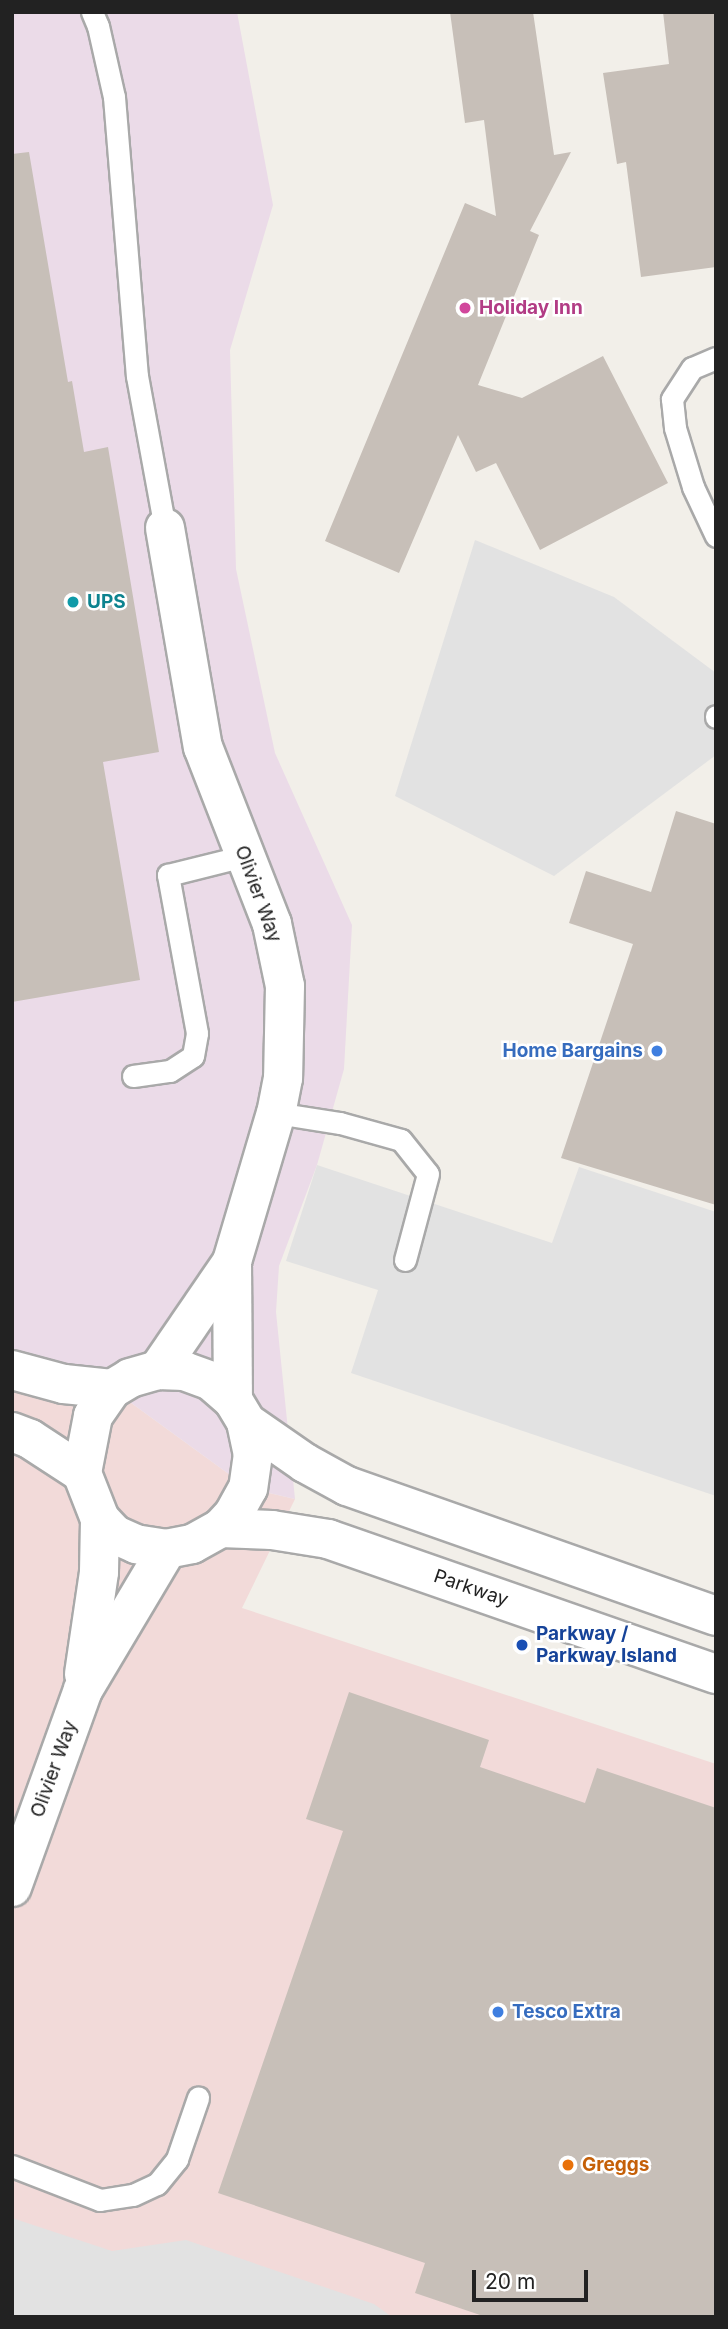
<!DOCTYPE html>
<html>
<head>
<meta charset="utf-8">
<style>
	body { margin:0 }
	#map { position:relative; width:728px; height:2329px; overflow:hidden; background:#f2efe9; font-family:Inter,sans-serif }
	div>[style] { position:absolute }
	.commercial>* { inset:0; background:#f2dad9 }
	.industrial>* { inset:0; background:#ebdbe8 }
	.parking>* { inset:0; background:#e2e2e2 }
	.building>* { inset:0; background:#c7bfb8 }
	.roads { filter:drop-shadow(2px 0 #a9a9a9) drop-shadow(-2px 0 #a9a9a9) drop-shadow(0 2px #a9a9a9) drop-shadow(0 -2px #a9a9a9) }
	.lane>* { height:21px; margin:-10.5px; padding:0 10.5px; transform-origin:10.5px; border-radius:10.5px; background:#fff }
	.street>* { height:38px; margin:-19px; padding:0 19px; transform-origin:19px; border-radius:19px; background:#fff }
	.dots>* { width:19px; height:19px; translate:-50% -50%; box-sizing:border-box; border:4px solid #fff; border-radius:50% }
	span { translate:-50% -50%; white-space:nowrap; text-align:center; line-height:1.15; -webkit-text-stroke:5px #fff; paint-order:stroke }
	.hotel-label { font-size:19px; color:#b23c85; font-weight:700 }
	.left { translate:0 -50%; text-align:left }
	.culture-label { font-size:19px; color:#0d838f; font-weight:700 }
	.street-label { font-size:19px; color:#222 }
	.shop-label { font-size:19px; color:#366cbe; font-weight:700 }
	.right { translate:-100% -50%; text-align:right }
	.transit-label { font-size:19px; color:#164399; font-weight:700 }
	.food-label { font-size:19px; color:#c56008; font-weight:700 }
	.frame { position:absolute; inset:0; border:14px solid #222; pointer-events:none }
	.scale { position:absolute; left:472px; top:2270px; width:116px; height:32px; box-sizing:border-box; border:4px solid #222; border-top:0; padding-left:9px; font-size:21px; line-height:24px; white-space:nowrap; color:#222; -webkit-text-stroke:5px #fff; paint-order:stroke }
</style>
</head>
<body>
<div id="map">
	<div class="commercial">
		<div style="clip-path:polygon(12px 1370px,112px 1389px,248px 1488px,295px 1499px,242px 1608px,716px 1764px,716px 2317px,12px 2317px)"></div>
	</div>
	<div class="industrial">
		<div style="clip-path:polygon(12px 12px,237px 12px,273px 205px,230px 350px,236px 569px,275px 753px,352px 925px,344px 1069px,317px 1165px,279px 1266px,276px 1312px,295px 1499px,248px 1488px,112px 1389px,12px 1370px)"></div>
	</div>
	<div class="parking">
		<div style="clip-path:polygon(475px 540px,614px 597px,716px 673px,716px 755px,554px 876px,395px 796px)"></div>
		<div style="clip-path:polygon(317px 1165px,552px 1243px,579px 1167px,716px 1212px,716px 1496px,351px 1373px,378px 1290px,286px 1261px)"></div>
		<div style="clip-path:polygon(12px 2218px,112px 2251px,186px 2240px,374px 2304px,392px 2317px,12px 2317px)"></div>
	</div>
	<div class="building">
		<div style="clip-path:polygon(450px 12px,533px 12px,554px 155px,571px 152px,530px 231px,539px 235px,478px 385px,522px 398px,603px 356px,668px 483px,540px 550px,496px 463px,476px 472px,458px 435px,399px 573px,325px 541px,465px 203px,496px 216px,484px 120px,465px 123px)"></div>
		<div style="clip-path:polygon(663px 12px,716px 12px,716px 267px,641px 277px,626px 162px,617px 164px,603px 73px,669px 64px)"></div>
		<div style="clip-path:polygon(29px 152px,68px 382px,72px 381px,84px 452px,108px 447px,159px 752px,103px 762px,140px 980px,12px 1002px,12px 154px)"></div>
		<div style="clip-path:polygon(676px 811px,716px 824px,716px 1205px,561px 1158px,633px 944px,569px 923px,586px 871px,651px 892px)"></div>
		<div style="clip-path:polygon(349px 1692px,489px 1740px,480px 1767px,585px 1803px,597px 1768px,716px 1808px,716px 2317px,486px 2317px,415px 2293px,425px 2263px,218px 2193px,343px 1831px,306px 1819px)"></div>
	</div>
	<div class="roads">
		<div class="lane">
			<div style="left:92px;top:12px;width:15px;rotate:67deg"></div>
			<div style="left:98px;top:26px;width:73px;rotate:77.3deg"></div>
			<div style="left:114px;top:97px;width:280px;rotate:85.3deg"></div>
			<div style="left:137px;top:376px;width:155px;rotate:79.6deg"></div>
			<div style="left:716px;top:358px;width:26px;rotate:157deg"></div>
			<div style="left:692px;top:368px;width:37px;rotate:123deg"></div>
			<div style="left:672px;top:399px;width:29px;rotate:84deg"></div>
			<div style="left:675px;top:428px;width:62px;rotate:73deg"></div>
			<div style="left:693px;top:487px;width:54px;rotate:64.9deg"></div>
			<div style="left:716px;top:717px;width:1px;rotate:-90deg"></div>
			<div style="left:133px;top:1076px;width:37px;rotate:-8deg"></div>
			<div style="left:170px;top:1071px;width:27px;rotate:-33deg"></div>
			<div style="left:193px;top:1056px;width:23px;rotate:-80deg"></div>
			<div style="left:197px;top:1033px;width:161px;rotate:-100.4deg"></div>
			<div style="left:168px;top:875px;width:78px;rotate:-14deg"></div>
			<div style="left:276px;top:1113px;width:65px;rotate:8.9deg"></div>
			<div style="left:340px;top:1123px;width:63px;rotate:15.6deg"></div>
			<div style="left:401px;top:1140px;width:43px;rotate:51.5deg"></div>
			<div style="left:428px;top:1174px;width:89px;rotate:105deg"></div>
			<div style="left:12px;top:2166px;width:94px;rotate:21.1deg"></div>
			<div style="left:100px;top:2200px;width:33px;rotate:-9deg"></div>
			<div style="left:133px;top:2195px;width:26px;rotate:-25deg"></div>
			<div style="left:157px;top:2184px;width:32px;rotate:-51deg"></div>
			<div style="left:177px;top:2159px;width:65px;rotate:-71deg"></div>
		</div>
		<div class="street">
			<div style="left:165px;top:528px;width:222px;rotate:80.2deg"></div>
			<div style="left:203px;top:747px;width:190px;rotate:68.7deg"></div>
			<div style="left:272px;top:924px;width:63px;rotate:78.2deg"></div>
			<div style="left:285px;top:986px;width:92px;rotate:91.2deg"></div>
			<div style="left:283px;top:1078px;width:36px;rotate:101deg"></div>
			<div style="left:276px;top:1113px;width:155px;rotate:106.5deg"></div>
			<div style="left:232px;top:1262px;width:138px;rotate:89.6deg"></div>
			<div style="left:12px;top:1370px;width:54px;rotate:15.1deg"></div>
			<div style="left:64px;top:1384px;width:48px;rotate:5.9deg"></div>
			<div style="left:158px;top:1370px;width:26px;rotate:2deg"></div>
			<div style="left:184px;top:1371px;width:29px;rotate:20deg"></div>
			<div style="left:211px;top:1381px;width:29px;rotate:41deg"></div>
			<div style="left:233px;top:1400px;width:26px;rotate:59deg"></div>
			<div style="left:246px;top:1422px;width:33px;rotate:78deg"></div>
			<div style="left:253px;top:1454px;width:34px;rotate:98deg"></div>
			<div style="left:248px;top:1488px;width:31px;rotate:119deg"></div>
			<div style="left:233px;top:1515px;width:18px;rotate:133deg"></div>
			<div style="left:221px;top:1528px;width:33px;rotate:151deg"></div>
			<div style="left:192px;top:1544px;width:25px;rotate:169deg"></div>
			<div style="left:167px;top:1549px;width:31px;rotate:-171deg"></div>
			<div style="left:136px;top:1544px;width:24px;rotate:-156deg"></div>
			<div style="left:114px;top:1534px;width:21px;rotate:-133deg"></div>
			<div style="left:100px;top:1519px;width:49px;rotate:-111.4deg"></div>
			<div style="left:82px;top:1473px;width:58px;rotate:-79.1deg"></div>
			<div style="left:93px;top:1416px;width:33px;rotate:-55deg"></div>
			<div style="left:112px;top:1389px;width:21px;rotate:-31deg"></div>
			<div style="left:130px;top:1378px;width:29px;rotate:-16deg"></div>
			<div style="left:158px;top:1370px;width:131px;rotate:-55.6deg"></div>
			<div style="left:246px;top:1422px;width:72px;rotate:34.8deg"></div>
			<div style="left:305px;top:1463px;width:48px;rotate:28.7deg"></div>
			<div style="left:347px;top:1486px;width:391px;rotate:19.4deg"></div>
			<div style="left:12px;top:1432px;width:19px;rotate:21deg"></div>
			<div style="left:30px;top:1439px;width:62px;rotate:33.2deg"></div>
			<div style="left:221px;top:1528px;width:51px;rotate:2.2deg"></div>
			<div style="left:272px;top:1530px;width:57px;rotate:9.1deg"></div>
			<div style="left:328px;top:1539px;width:411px;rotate:19.2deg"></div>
			<div style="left:84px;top:1674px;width:103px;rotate:-81.6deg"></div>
			<div style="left:99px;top:1572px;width:53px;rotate:-88.9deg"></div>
			<div style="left:12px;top:1887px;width:209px;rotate:-70.2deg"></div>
			<div style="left:83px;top:1690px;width:164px;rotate:-59.2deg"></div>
		</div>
	</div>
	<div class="dots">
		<div style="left:465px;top:308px;background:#d1479c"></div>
		<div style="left:73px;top:602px;background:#0f9aa8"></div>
		<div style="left:657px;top:1051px;background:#3f7fe0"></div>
		<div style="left:522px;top:1645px;background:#1a4fb4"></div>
		<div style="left:498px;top:2012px;background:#3f7fe0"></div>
		<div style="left:568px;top:2165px;background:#e8710a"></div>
	</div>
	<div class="hotel-label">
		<span class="left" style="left:479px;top:308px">Holiday Inn</span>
	</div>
	<div class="culture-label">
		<span class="left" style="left:87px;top:602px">UPS</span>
	</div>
	<div class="street-label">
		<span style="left:258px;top:894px;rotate:70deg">Olivier Way</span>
		<span style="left:471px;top:1588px;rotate:19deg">Parkway</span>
		<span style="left:54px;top:1769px;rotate:-70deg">Olivier Way</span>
	</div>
	<div class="shop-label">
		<span class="right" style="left:643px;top:1051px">Home Bargains</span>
		<span class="left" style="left:512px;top:2012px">Tesco Extra</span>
	</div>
	<div class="transit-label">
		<span class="left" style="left:536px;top:1645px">Parkway /<br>Parkway Island</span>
	</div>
	<div class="food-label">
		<span class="left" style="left:582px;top:2165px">Greggs</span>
	</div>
	<div class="frame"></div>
	<div class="scale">20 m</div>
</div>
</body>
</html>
